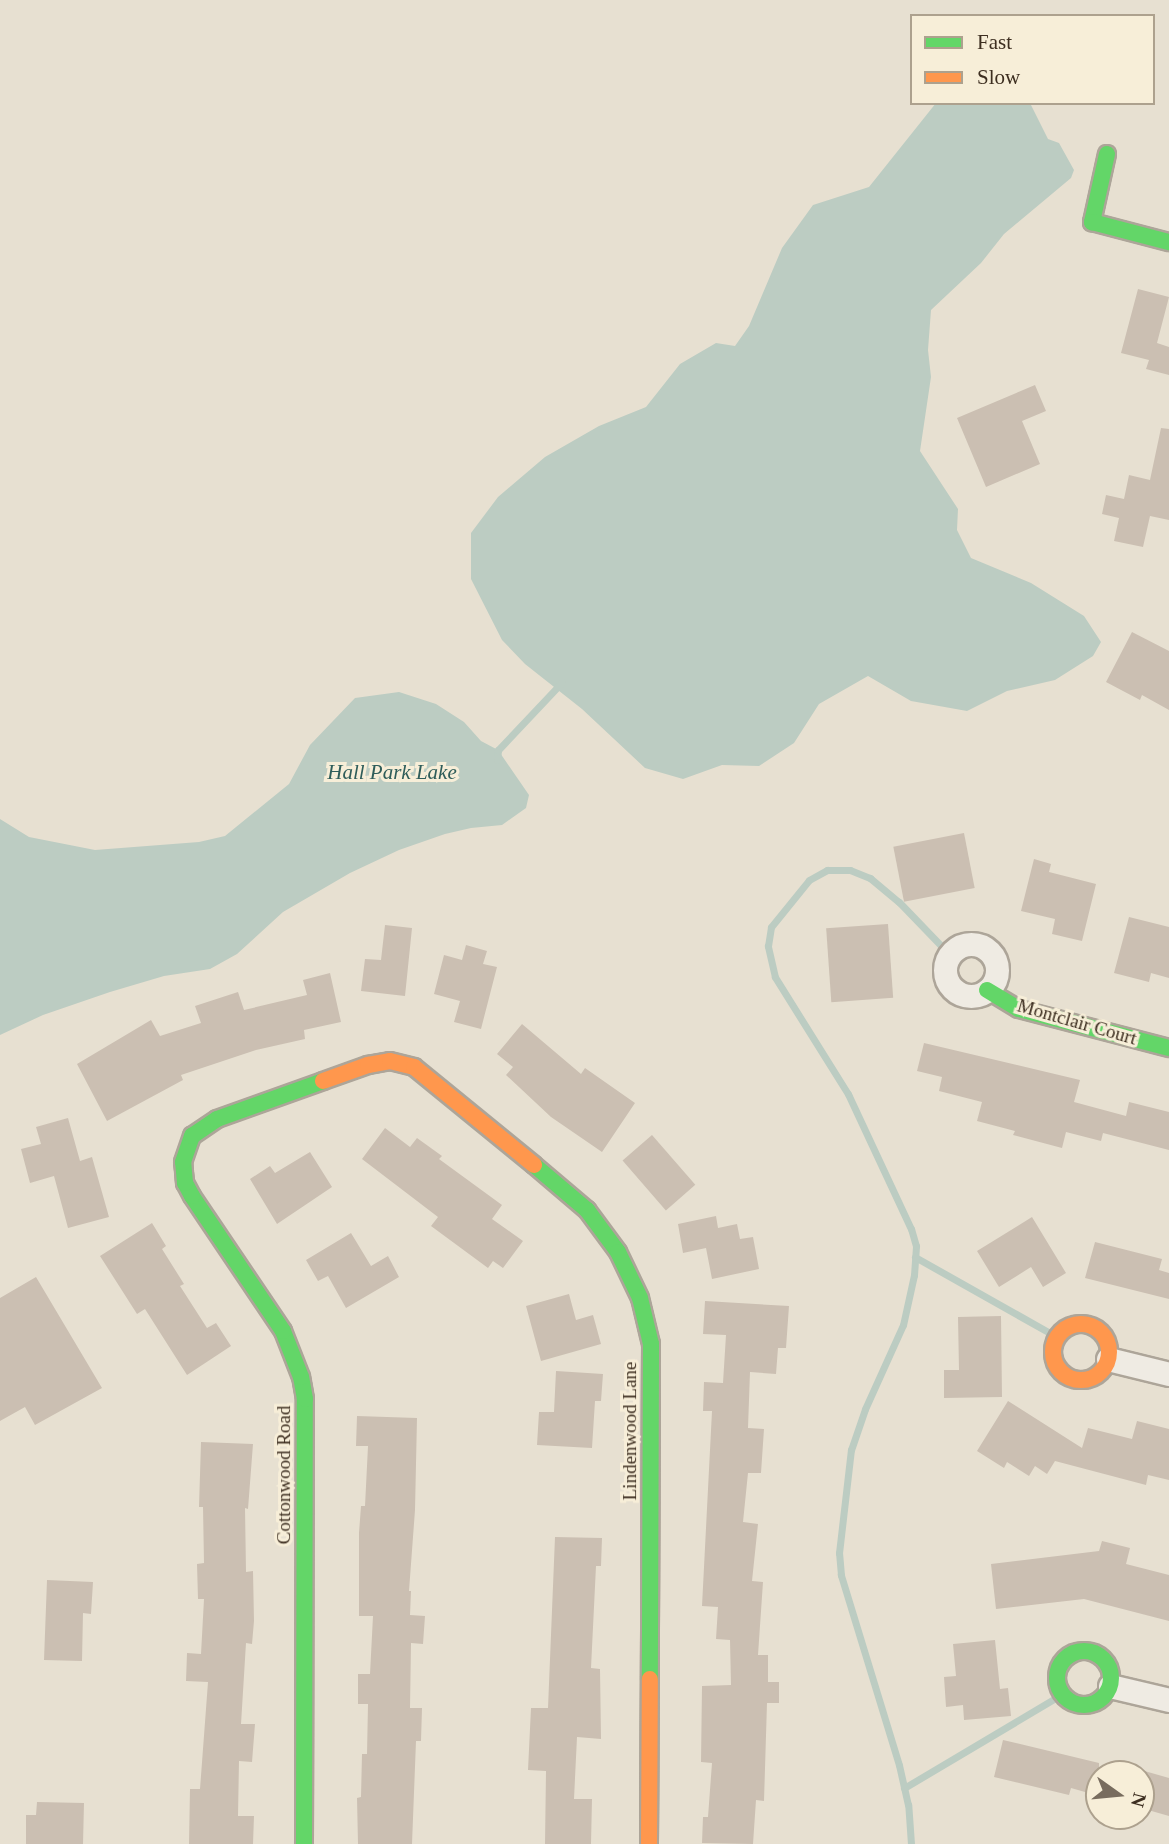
<!DOCTYPE html>
<html>
<head>
<meta charset="utf-8">
<style>
	body { margin:0 }
	#map { position:relative; width:1169px; height:1844px; overflow:hidden; background:#e7e0d1; font-family:Georgia,serif }
	div>[style] { position:absolute }
	.water>* { inset:0; background:#bcccc2 }
	.stream>* { height:7px; margin:-3.5px; padding:0 3.5px; transform-origin:3.5px; border-radius:3.5px; background:#bcccc2 }
	.building>* { inset:0; background:#cbbfb2; transform-origin:0 0 }
	.roads { filter:drop-shadow(2px 0 #ada599) drop-shadow(-2px 0 #ada599) drop-shadow(0 2px #ada599) drop-shadow(0 -2px #ada599) }
	.street>* { height:23px; margin:-11.5px; padding:0 11.5px; transform-origin:11.5px; border-radius:11.5px; background:#efebe3 }
	.street>.ring { margin:-11.5px; padding:0; box-sizing:content-box; background:none; border:23px solid #efebe3; border-radius:50% }
	.fast>* { height:16px; margin:-8px; padding:0 8px; transform-origin:8px; border-radius:8px; background:#63d668 }
	.fast>.ring { margin:-8px; padding:0; box-sizing:content-box; background:none; border:16px solid #63d668; border-radius:50% }
	.slow>* { height:16px; margin:-8px; padding:0 8px; transform-origin:8px; border-radius:8px; background:#ff974d }
	.slow>.ring { margin:-8px; padding:0; box-sizing:content-box; background:none; border:16px solid #ff974d; border-radius:50% }
	span { translate:-50% -50%; white-space:nowrap; text-align:center; line-height:1.15; -webkit-text-stroke:6px #f7eed8; paint-order:stroke }
	.street-label { font-size:19px; color:#3d2e20 }
	.water-label { font-size:21px; color:#2f5d5a; font-style:italic }
	.legend { position:absolute; left:910px; top:14px; width:245px; height:91px; box-sizing:border-box; background:#f7eed8; border:2px solid #ada18e; margin:0; padding:9px 12px; list-style:none; font-size:21px; color:#3d2e20 }
	.legend li { display:flex; align-items:center; gap:14px; height:35px }
	.legend b { width:35px; border:2px solid #ada18e }
	.north { position:absolute; left:1085px; top:1760px; width:70px; height:70px; box-sizing:border-box; background:#f7eed8; border:2px solid #ada18e; border-radius:50%; rotate:105deg; font-size:19px; font-weight:700; line-height:28px; text-align:center; color:#3d2e20 }
	.north::after { content:''; display:block; margin:auto; width:24px; height:32px; background:#786c5e; clip-path:polygon(50% 0,100% 100%,50% 72%,0 100%) }
</style>
</head>
<body>
<div id="map">
	<div class="water">
		<div style="clip-path:polygon(936px 103px,1030px 103px,1048px 139px,1059px 143px,1074px 170px,1071px 178px,1004px 234px,981px 263px,931px 310px,928px 350px,931px 377px,920px 451px,958px 509px,957px 530px,971px 558px,1031px 583px,1084px 616px,1101px 642px,1093px 656px,1055px 680px,1007px 691px,967px 711px,911px 701px,868px 676px,819px 704px,794px 743px,759px 766px,722px 765px,683px 779px,645px 768px,582px 709px,525px 664px,502px 640px,471px 579px,471px 533px,498px 497px,545px 457px,599px 426px,646px 407px,680px 364px,716px 343px,735px 346px,749px 326px,782px 248px,813px 205px,869px 187px)"></div>
		<div style="clip-path:polygon(399px 692px,436px 704px,464px 722px,481px 741px,498px 750px,529px 795px,526px 808px,502px 825px,471px 828px,445px 834px,399px 850px,350px 873px,283px 912px,237px 954px,210px 969px,164px 976px,110px 992px,43px 1015px,0 1035px,0 819px,29px 837px,95px 850px,199px 842px,225px 836px,289px 784px,310px 745px,355px 698px)"></div>
	</div>
	<div class="stream">
		<div style="left:497px;top:760px;width:10px;rotate:-84deg"></div>
		<div style="left:498px;top:750px;width:93px;rotate:-46.7deg"></div>
		<div style="left:915px;top:1257px;width:163px;rotate:29.4deg"></div>
		<div style="left:904px;top:1788px;width:184px;rotate:-30.7deg"></div>
		<div style="left:911px;top:1844px;width:39px;rotate:-94deg"></div>
		<div style="left:908px;top:1805px;width:41px;rotate:-102.7deg"></div>
		<div style="left:899px;top:1765px;width:199px;rotate:-107deg"></div>
		<div style="left:841px;top:1575px;width:22px;rotate:-95deg"></div>
		<div style="left:839px;top:1553px;width:104px;rotate:-83.4deg"></div>
		<div style="left:851px;top:1450px;width:43px;rotate:-71.1deg"></div>
		<div style="left:865px;top:1409px;width:92px;rotate:-65.7deg"></div>
		<div style="left:903px;top:1325px;width:51px;rotate:-77.6deg"></div>
		<div style="left:914px;top:1275px;width:29px;rotate:-86deg"></div>
		<div style="left:916px;top:1246px;width:18px;rotate:-106deg"></div>
		<div style="left:911px;top:1229px;width:149px;rotate:-115deg"></div>
		<div style="left:848px;top:1094px;width:138px;rotate:-122deg"></div>
		<div style="left:775px;top:977px;width:32px;rotate:-103deg"></div>
		<div style="left:768px;top:946px;width:19px;rotate:-81deg"></div>
		<div style="left:771px;top:927px;width:60px;rotate:-51deg"></div>
		<div style="left:809px;top:880px;width:21px;rotate:-29deg"></div>
		<div style="left:827px;top:870px;width:23px"></div>
		<div style="left:850px;top:870px;width:22px;rotate:22deg"></div>
		<div style="left:870px;top:878px;width:38px;rotate:40deg"></div>
		<div style="left:899px;top:902px;width:72px;rotate:46.1deg"></div>
	</div>
	<div class="building">
		<div style="clip-path:polygon(1138px 289px,1169px 297px,1157px 343px,1169px 347px,1169px 375px,1146px 369px,1149px 360px,1121px 353px)"></div>
		<div style="clip-path:polygon(1035px 385px,1046px 411px,1022px 421px,1040px 464px,986px 487px,957px 418px)"></div>
		<div style="clip-path:polygon(1161px 428px,1169px 429px,1169px 520px,1150px 516px,1143px 547px,1114px 541px,1119px 518px,1102px 514px,1106px 495px,1124px 499px,1129px 475px,1150px 480px)"></div>
		<div style="clip-path:polygon(1132px 632px,1169px 651px,1169px 710px,1142px 695px,1140px 700px,1106px 682px)"></div>
		<div style="left:964px;top:833px;width:56px;height:72px;rotate:79deg"></div>
		<div style="clip-path:polygon(1034px 859px,1051px 864px,1049px 872px,1096px 884px,1082px 941px,1052px 934px,1055px 919px,1021px 911px)"></div>
		<div style="clip-path:polygon(1129px 917px,1169px 927px,1169px 978px,1151px 973px,1149px 982px,1114px 973px)"></div>
		<div style="left:888px;top:924px;width:74px;height:62px;rotate:86deg"></div>
		<div style="clip-path:polygon(385px 925px,412px 928px,405px 996px,361px 991px,365px 959px,381px 960px)"></div>
		<div style="clip-path:polygon(466px 945px,487px 951px,483px 964px,497px 967px,481px 1029px,454px 1022px,460px 1001px,434px 994px,444px 955px,462px 960px)"></div>
		<div style="clip-path:polygon(330px 973px,341px 1022px,304px 1030px,305px 1039px,256px 1050px,181px 1075px,183px 1080px,107px 1121px,77px 1064px,151px 1020px,160px 1036px,201px 1023px,195px 1006px,238px 992px,244px 1010px,307px 995px,303px 980px)"></div>
		<div style="clip-path:polygon(522px 1024px,581px 1074px,585px 1068px,635px 1103px,602px 1152px,551px 1117px,506px 1075px,513px 1067px,497px 1054px)"></div>
		<div style="clip-path:polygon(924px 1043px,1080px 1080px,1074px 1102px,1126px 1116px,1129px 1102px,1169px 1112px,1169px 1150px,1103px 1133px,1101px 1141px,1066px 1132px,1062px 1148px,1013px 1135px,1015px 1131px,977px 1121px,982px 1102px,939px 1091px,942px 1077px,917px 1071px)"></div>
		<div style="clip-path:polygon(68px 1118px,80px 1161px,92px 1157px,109px 1217px,68px 1228px,54px 1176px,30px 1183px,21px 1149px,41px 1144px,36px 1127px)"></div>
		<div style="clip-path:polygon(385px 1128px,410px 1147px,417px 1138px,442px 1156px,439px 1159px,502px 1205px,492px 1219px,523px 1241px,503px 1268px,493px 1261px,488px 1268px,431px 1226px,438px 1217px,362px 1159px)"></div>
		<div style="left:652px;top:1135px;width:66px;height:39px;rotate:49deg"></div>
		<div style="clip-path:polygon(310px 1152px,332px 1187px,277px 1224px,250px 1179px,270px 1166px,275px 1173px)"></div>
		<div style="clip-path:polygon(716px 1216px,718px 1228px,737px 1224px,740px 1239px,753px 1237px,759px 1269px,712px 1279px,706px 1248px,683px 1253px,678px 1224px)"></div>
		<div style="clip-path:polygon(1032px 1217px,1066px 1273px,1043px 1287px,1031px 1267px,999px 1287px,977px 1251px)"></div>
		<div style="clip-path:polygon(152px 1223px,166px 1246px,162px 1249px,184px 1284px,180px 1286px,207px 1328px,216px 1323px,231px 1346px,187px 1375px,145px 1309px,137px 1314px,100px 1256px)"></div>
		<div style="clip-path:polygon(351px 1233px,371px 1266px,388px 1256px,399px 1277px,346px 1308px,328px 1276px,318px 1281px,306px 1260px)"></div>
		<div style="clip-path:polygon(1095px 1242px,1162px 1259px,1159px 1270px,1169px 1273px,1169px 1299px,1085px 1278px)"></div>
		<div style="clip-path:polygon(36px 1277px,102px 1388px,35px 1425px,25px 1407px,0 1421px,0 1298px)"></div>
		<div style="clip-path:polygon(569px 1294px,576px 1320px,593px 1315px,601px 1344px,541px 1361px,526px 1306px)"></div>
		<div style="clip-path:polygon(705px 1301px,789px 1306px,786px 1348px,778px 1348px,776px 1374px,750px 1372px,748px 1428px,764px 1429px,761px 1473px,748px 1473px,743px 1522px,758px 1524px,752px 1581px,763px 1582px,758px 1655px,768px 1655px,768px 1682px,779px 1682px,779px 1703px,767px 1703px,764px 1801px,756px 1800px,753px 1844px,702px 1843px,703px 1817px,708px 1817px,712px 1763px,701px 1762px,702px 1686px,731px 1685px,730px 1640px,716px 1639px,718px 1607px,702px 1606px,712px 1411px,703px 1411px,704px 1382px,723px 1383px,726px 1335px,703px 1334px)"></div>
		<div style="clip-path:polygon(1001px 1316px,1002px 1397px,944px 1398px,944px 1370px,959px 1370px,958px 1317px)"></div>
		<div style="clip-path:polygon(556px 1371px,603px 1374px,601px 1401px,595px 1401px,592px 1448px,537px 1445px,539px 1412px,554px 1412px)"></div>
		<div style="clip-path:polygon(1008px 1401px,1082px 1448px,1088px 1428px,1132px 1439px,1137px 1421px,1169px 1429px,1169px 1480px,1148px 1475px,1146px 1485px,1055px 1461px,1047px 1474px,1035px 1466px,1029px 1476px,1007px 1462px,1004px 1468px,977px 1451px)"></div>
		<div style="clip-path:polygon(357px 1416px,417px 1418px,415px 1510px,409px 1591px,411px 1591px,410px 1615px,425px 1616px,423px 1644px,411px 1643px,410px 1708px,422px 1708px,421px 1741px,416px 1741px,412px 1844px,358px 1844px,357px 1798px,361px 1797px,362px 1754px,367px 1754px,368px 1704px,358px 1704px,358px 1674px,370px 1674px,373px 1616px,359px 1616px,359px 1533px,361px 1506px,365px 1506px,368px 1446px,356px 1446px)"></div>
		<div style="clip-path:polygon(201px 1442px,253px 1444px,248px 1509px,245px 1508px,246px 1572px,253px 1571px,254px 1621px,252px 1644px,246px 1643px,241px 1724px,255px 1724px,252px 1762px,239px 1761px,238px 1816px,254px 1816px,253px 1844px,189px 1844px,190px 1789px,200px 1789px,208px 1682px,186px 1681px,187px 1653px,201px 1654px,204px 1599px,198px 1599px,197px 1564px,204px 1563px,203px 1507px,199px 1507px)"></div>
		<div style="clip-path:polygon(555px 1537px,602px 1538px,601px 1566px,596px 1566px,591px 1668px,600px 1669px,601px 1739px,577px 1737px,574px 1799px,592px 1799px,591px 1844px,545px 1844px,546px 1771px,528px 1770px,531px 1708px,548px 1708px)"></div>
		<div style="clip-path:polygon(1102px 1541px,1130px 1548px,1126px 1564px,1169px 1575px,1169px 1621px,1084px 1599px,996px 1609px,991px 1564px,1099px 1551px)"></div>
		<div style="clip-path:polygon(47px 1580px,93px 1582px,91px 1614px,83px 1613px,82px 1661px,44px 1660px)"></div>
		<div style="clip-path:polygon(995px 1640px,1000px 1689px,1008px 1688px,1011px 1716px,964px 1720px,963px 1705px,946px 1707px,944px 1677px,956px 1676px,953px 1644px)"></div>
		<div style="clip-path:polygon(1003px 1740px,1099px 1763px,1099px 1796px,1071px 1788px,1069px 1795px,994px 1777px)"></div>
		<div style="clip-path:polygon(1141px 1770px,1169px 1778px,1169px 1816px,1141px 1808px)"></div>
		<div style="clip-path:polygon(37px 1802px,84px 1803px,83px 1844px,26px 1844px,26px 1815px,36px 1815px)"></div>
	</div>
	<div class="roads">
		<div class="street">
			<div class="ring" style="left:945px;top:944px;width:29px;height:29px"></div>
			<div style="left:1108px;top:1359px;width:63px;rotate:13.8deg"></div>
			<div style="left:1110px;top:1686px;width:61px;rotate:13.3deg"></div>
		</div>
		<div class="fast">
			<div style="left:1107px;top:154px;width:70px;rotate:102.4deg"></div>
			<div style="left:1092px;top:222px;width:80px;rotate:14.6deg"></div>
			<div style="left:987px;top:990px;width:37px;rotate:31deg"></div>
			<div style="left:1019px;top:1009px;width:155px;rotate:14.6deg"></div>
			<div style="left:534px;top:1165px;width:70px;rotate:40.3deg"></div>
			<div style="left:587px;top:1210px;width:52px;rotate:53.6deg"></div>
			<div style="left:618px;top:1252px;width:51px;rotate:64.4deg"></div>
			<div style="left:640px;top:1298px;width:47px;rotate:76.6deg"></div>
			<div style="left:651px;top:1344px;width:335px;rotate:90.2deg"></div>
			<div class="ring" style="left:1057px;top:1651px;width:38px;height:38px"></div>
			<div style="left:304px;top:1844px;width:445px;rotate:-89.9deg"></div>
			<div style="left:305px;top:1399px;width:22px;rotate:-100deg"></div>
			<div style="left:301px;top:1377px;width:49px;rotate:-111.4deg"></div>
			<div style="left:283px;top:1331px;width:163px;rotate:-124deg"></div>
			<div style="left:192px;top:1196px;width:15px;rotate:-118deg"></div>
			<div style="left:185px;top:1183px;width:21px;rotate:-95deg"></div>
			<div style="left:183px;top:1162px;width:28px;rotate:-71deg"></div>
			<div style="left:192px;top:1136px;width:30px;rotate:-34deg"></div>
			<div style="left:217px;top:1119px;width:113px;rotate:-19.7deg"></div>
		</div>
		<div class="slow">
			<div style="left:323px;top:1081px;width:48px;rotate:-19.6deg"></div>
			<div style="left:368px;top:1065px;width:22px;rotate:-10deg"></div>
			<div style="left:390px;top:1061px;width:25px;rotate:14deg"></div>
			<div style="left:414px;top:1067px;width:155px;rotate:39.2deg"></div>
			<div class="ring" style="left:1053px;top:1324px;width:40px;height:40px"></div>
			<div style="left:649px;top:1844px;width:165px;rotate:-89.7deg"></div>
		</div>
	</div>
	<div class="street-label">
		<span style="left:1077px;top:1022px;rotate:16deg">Montclair Court</span>
		<span style="left:630px;top:1431px;rotate:-90deg">Lindenwood Lane</span>
		<span style="left:284px;top:1475px;rotate:-90deg">Cottonwood Road</span>
	</div>
	<div class="water-label">
		<span style="left:392px;top:772px">Hall Park Lake</span>
	</div>
	<ul class="legend">
	<li><b style="height:9px;background:#63d668"></b>Fast</li>
	<li><b style="height:9px;background:#ff974d"></b>Slow</li>
	</ul>
	<div class="north">N</div>
</div>
</body>
</html>
